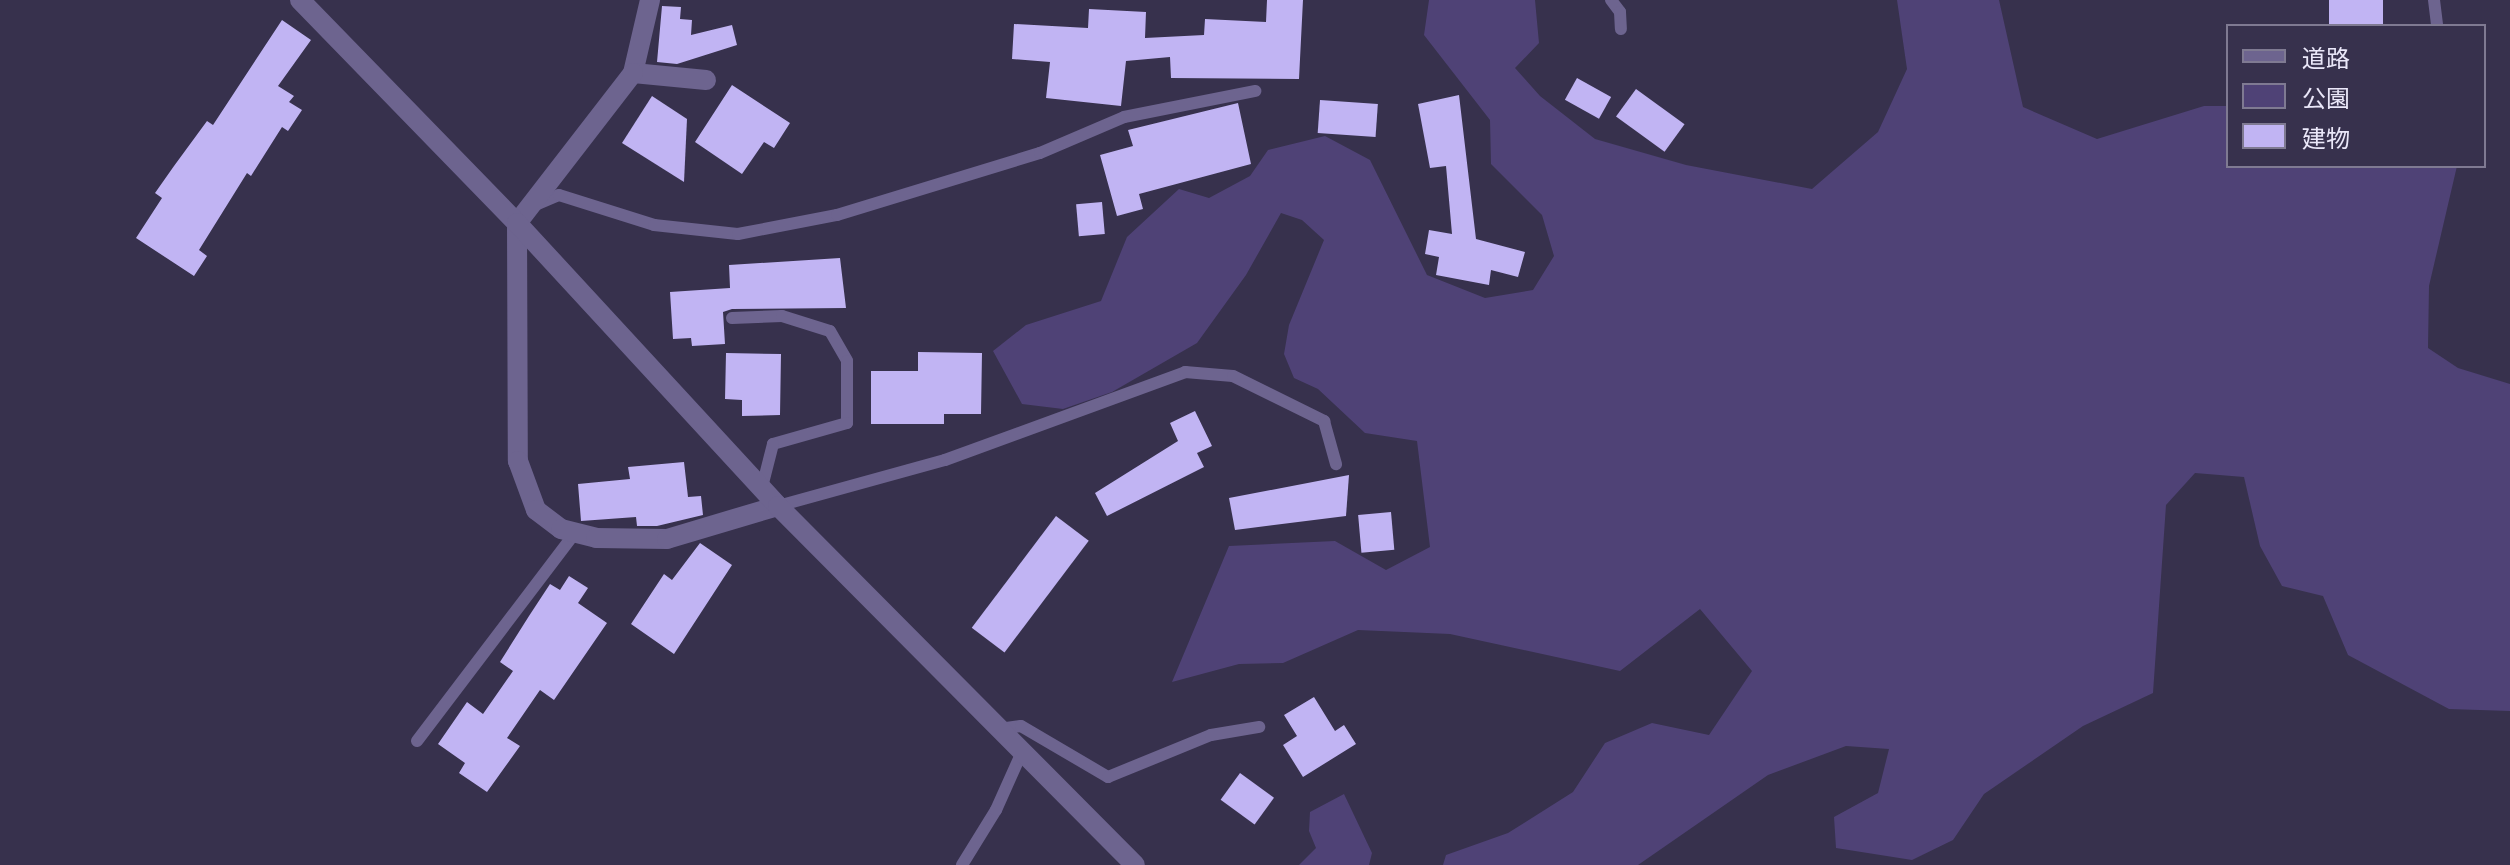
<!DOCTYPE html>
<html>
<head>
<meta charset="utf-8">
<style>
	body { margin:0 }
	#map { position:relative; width:2510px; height:865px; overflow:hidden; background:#37314d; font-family:Arial,"Noto Sans JP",sans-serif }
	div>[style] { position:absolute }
	.green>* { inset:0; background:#4f4276 }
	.building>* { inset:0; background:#c1b4f3; transform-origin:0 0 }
	.service>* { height:12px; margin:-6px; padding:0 6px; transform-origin:6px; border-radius:6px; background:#6d648f }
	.minor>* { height:20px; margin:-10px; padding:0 10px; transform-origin:10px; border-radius:10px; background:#6d648f }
	.tertiary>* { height:20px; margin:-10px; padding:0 10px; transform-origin:10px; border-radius:10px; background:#6d648f }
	span { translate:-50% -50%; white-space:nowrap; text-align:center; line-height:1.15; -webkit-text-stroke:8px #37314d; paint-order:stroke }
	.legend { position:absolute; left:2226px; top:24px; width:260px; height:144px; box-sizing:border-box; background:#37314d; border:2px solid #7f7a92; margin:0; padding:10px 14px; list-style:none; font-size:24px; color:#eae7f9 }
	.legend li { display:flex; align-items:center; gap:16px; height:40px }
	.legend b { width:40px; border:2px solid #7f7a92 }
</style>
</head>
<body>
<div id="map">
	<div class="green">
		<div style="clip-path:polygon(1429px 0,1535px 0,1539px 43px,1515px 68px,1540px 96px,1595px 139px,1686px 165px,1812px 189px,1878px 132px,1907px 69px,1897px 0,1999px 0,2023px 107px,2097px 139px,2204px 106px,2228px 106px,2228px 166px,2457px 166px,2429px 286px,2428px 348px,2458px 368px,2510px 384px,2510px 711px,2449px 709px,2348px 655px,2323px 596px,2282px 586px,2260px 546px,2244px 477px,2195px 473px,2166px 505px,2153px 693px,2083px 726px,1984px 794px,1953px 840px,1912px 860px,1836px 848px,1834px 817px,1878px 793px,1889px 749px,1846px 746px,1768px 775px,1638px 865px,1443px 865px,1446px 855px,1508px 833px,1573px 792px,1605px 743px,1652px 723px,1709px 735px,1752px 671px,1700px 609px,1620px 671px,1450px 634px,1358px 630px,1283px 663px,1239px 664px,1172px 682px,1229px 546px,1335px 541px,1386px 570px,1430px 547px,1417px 441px,1365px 433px,1318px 389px,1294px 378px,1284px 354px,1289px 325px,1324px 240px,1302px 220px,1281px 213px,1246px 275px,1197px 343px,1112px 392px,1063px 409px,1022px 404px,993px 351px,1026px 325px,1101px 301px,1127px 237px,1179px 189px,1209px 198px,1250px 176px,1268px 150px,1325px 136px,1370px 160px,1427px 275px,1485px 298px,1533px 290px,1554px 256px,1542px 215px,1491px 164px,1490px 120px,1424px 35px)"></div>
		<div style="clip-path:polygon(1344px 794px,1372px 853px,1369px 865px,1299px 865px,1316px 848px,1309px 831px,1310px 812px)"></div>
	</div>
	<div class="building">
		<div style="clip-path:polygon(1267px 0,1303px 0,1299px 79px,1171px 78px,1170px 57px,1126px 61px,1121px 106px,1046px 98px,1050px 62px,1012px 59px,1014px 24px,1088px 28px,1089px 9px,1146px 12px,1145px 38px,1204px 35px,1205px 19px,1266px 22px)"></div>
		<div style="left:2329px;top:0;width:54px;height:24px"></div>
		<div style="clip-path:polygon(662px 6px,681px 7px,680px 19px,692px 20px,691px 35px,732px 25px,737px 45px,677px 64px,657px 62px)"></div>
		<div style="clip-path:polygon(282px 20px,311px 40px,278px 86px,294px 96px,289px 102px,302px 110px,288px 131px,282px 127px,251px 176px,247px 173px,199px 250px,207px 256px,194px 276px,136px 238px,162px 198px,155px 193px,174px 166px,207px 121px,213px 125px)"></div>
		<div style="left:1577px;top:78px;width:39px;height:25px;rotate:29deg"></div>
		<div style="clip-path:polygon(732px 85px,790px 123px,774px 148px,764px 142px,742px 174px,695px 142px)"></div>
		<div style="left:1636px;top:89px;width:60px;height:34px;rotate:36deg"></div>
		<div style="clip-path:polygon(1459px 95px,1476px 239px,1525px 252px,1518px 277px,1491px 270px,1489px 285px,1436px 275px,1439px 257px,1425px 254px,1429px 230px,1452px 234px,1446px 166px,1430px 168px,1418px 104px)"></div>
		<div style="clip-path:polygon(652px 96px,687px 119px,684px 182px,622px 143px)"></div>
		<div style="left:1320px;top:100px;width:58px;height:33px;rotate:4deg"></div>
		<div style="clip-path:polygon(1238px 103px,1251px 164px,1139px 194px,1143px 209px,1117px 216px,1100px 155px,1133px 146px,1128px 130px)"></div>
		<div style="left:1102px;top:202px;width:32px;height:26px;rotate:85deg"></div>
		<div style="clip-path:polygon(840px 258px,846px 308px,732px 309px,723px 312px,725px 344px,692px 346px,691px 338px,673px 339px,670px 292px,730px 288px,729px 265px)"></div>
		<div style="clip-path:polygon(918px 352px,982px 353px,981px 414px,944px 414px,944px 424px,871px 424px,871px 371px,918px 371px)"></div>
		<div style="clip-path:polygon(726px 353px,781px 354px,780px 415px,742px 416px,742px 400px,725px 399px)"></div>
		<div style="clip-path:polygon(1195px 411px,1212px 446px,1197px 453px,1204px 467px,1107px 516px,1095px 493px,1178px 441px,1170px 423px)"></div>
		<div style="clip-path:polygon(684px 462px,688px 497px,701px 496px,703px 515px,657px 526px,637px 526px,636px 517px,581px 521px,578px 484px,630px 479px,628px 467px)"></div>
		<div style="clip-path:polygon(1349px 475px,1346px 516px,1235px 530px,1229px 498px)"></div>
		<div style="left:1391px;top:512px;width:38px;height:33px;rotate:85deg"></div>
		<div style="left:1056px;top:516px;width:41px;height:140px;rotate:37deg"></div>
		<div style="clip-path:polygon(700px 543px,732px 565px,674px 654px,631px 624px,664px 574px,672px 580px)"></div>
		<div style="clip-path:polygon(569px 576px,588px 588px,578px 603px,607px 623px,554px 700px,540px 690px,507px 738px,520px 746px,487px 792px,459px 773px,465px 763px,438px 744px,467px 702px,483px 714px,513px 671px,500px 662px,529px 616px,550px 584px,560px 590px)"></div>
		<div style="clip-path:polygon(1314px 697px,1335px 731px,1344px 725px,1356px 744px,1303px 777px,1283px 745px,1297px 736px,1284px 715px)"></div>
		<div style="left:1240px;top:773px;width:42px;height:33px;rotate:36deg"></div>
	</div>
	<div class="service">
		<div style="left:1611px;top:0;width:15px;rotate:53deg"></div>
		<div style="left:1620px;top:12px;width:17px;rotate:87deg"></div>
		<div style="left:2434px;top:0;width:26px;rotate:83deg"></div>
		<div style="left:533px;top:206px;width:28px;rotate:-23deg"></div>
		<div style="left:559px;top:195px;width:100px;rotate:17.5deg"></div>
		<div style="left:654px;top:225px;width:84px;rotate:6.1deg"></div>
		<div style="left:738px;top:234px;width:101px;rotate:-10.9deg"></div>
		<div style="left:837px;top:215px;width:212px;rotate:-17deg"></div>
		<div style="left:1040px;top:153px;width:91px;rotate:-23.2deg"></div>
		<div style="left:1124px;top:117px;width:134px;rotate:-11.2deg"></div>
		<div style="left:732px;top:318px;width:50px;rotate:-2.3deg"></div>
		<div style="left:782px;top:316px;width:50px;rotate:17.4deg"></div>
		<div style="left:830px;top:331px;width:34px;rotate:60deg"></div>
		<div style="left:847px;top:361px;width:62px;rotate:90deg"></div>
		<div style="left:847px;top:423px;width:77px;rotate:164.2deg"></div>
		<div style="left:773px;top:444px;width:44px;rotate:104.3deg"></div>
		<div style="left:778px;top:506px;width:173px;rotate:-15.4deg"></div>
		<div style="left:945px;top:460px;width:256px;rotate:-20.1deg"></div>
		<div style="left:1185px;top:372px;width:48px;rotate:4.8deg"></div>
		<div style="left:1233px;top:376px;width:102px;rotate:26.3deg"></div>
		<div style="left:1324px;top:421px;width:45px;rotate:74.4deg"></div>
		<div style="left:999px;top:729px;width:22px;rotate:-8deg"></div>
		<div style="left:1021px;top:726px;width:101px;rotate:30.4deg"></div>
		<div style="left:1108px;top:777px;width:111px;rotate:-22.2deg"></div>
		<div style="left:1211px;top:735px;width:49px;rotate:-9.5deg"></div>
		<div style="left:417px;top:741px;width:261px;rotate:-52.8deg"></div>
		<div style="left:962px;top:865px;width:65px;rotate:-58.3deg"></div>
		<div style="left:996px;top:810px;width:64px;rotate:-65.9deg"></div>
	</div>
	<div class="minor">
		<div style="left:633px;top:73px;width:75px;rotate:-76.9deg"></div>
		<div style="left:706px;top:80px;width:73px;rotate:-174.5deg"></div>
		<div style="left:633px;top:73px;width:190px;rotate:127.7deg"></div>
		<div style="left:517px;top:223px;width:238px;rotate:89.8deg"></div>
		<div style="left:518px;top:461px;width:52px;rotate:69.8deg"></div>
		<div style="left:536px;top:510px;width:31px;rotate:37deg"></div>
		<div style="left:561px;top:529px;width:36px;rotate:14deg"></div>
		<div style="left:596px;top:538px;width:71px;rotate:0.8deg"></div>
		<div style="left:667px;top:539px;width:116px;rotate:-16.6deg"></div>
	</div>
	<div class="tertiary">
		<div style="left:300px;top:0;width:311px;rotate:45.8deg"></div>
		<div style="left:517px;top:223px;width:385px;rotate:47.3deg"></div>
		<div style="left:778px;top:506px;width:506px;rotate:45.16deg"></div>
	</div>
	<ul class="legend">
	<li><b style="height:10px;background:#6d648f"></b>道路</li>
	<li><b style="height:22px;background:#4f4276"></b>公園</li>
	<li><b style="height:22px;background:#c1b4f3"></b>建物</li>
	</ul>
</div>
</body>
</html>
